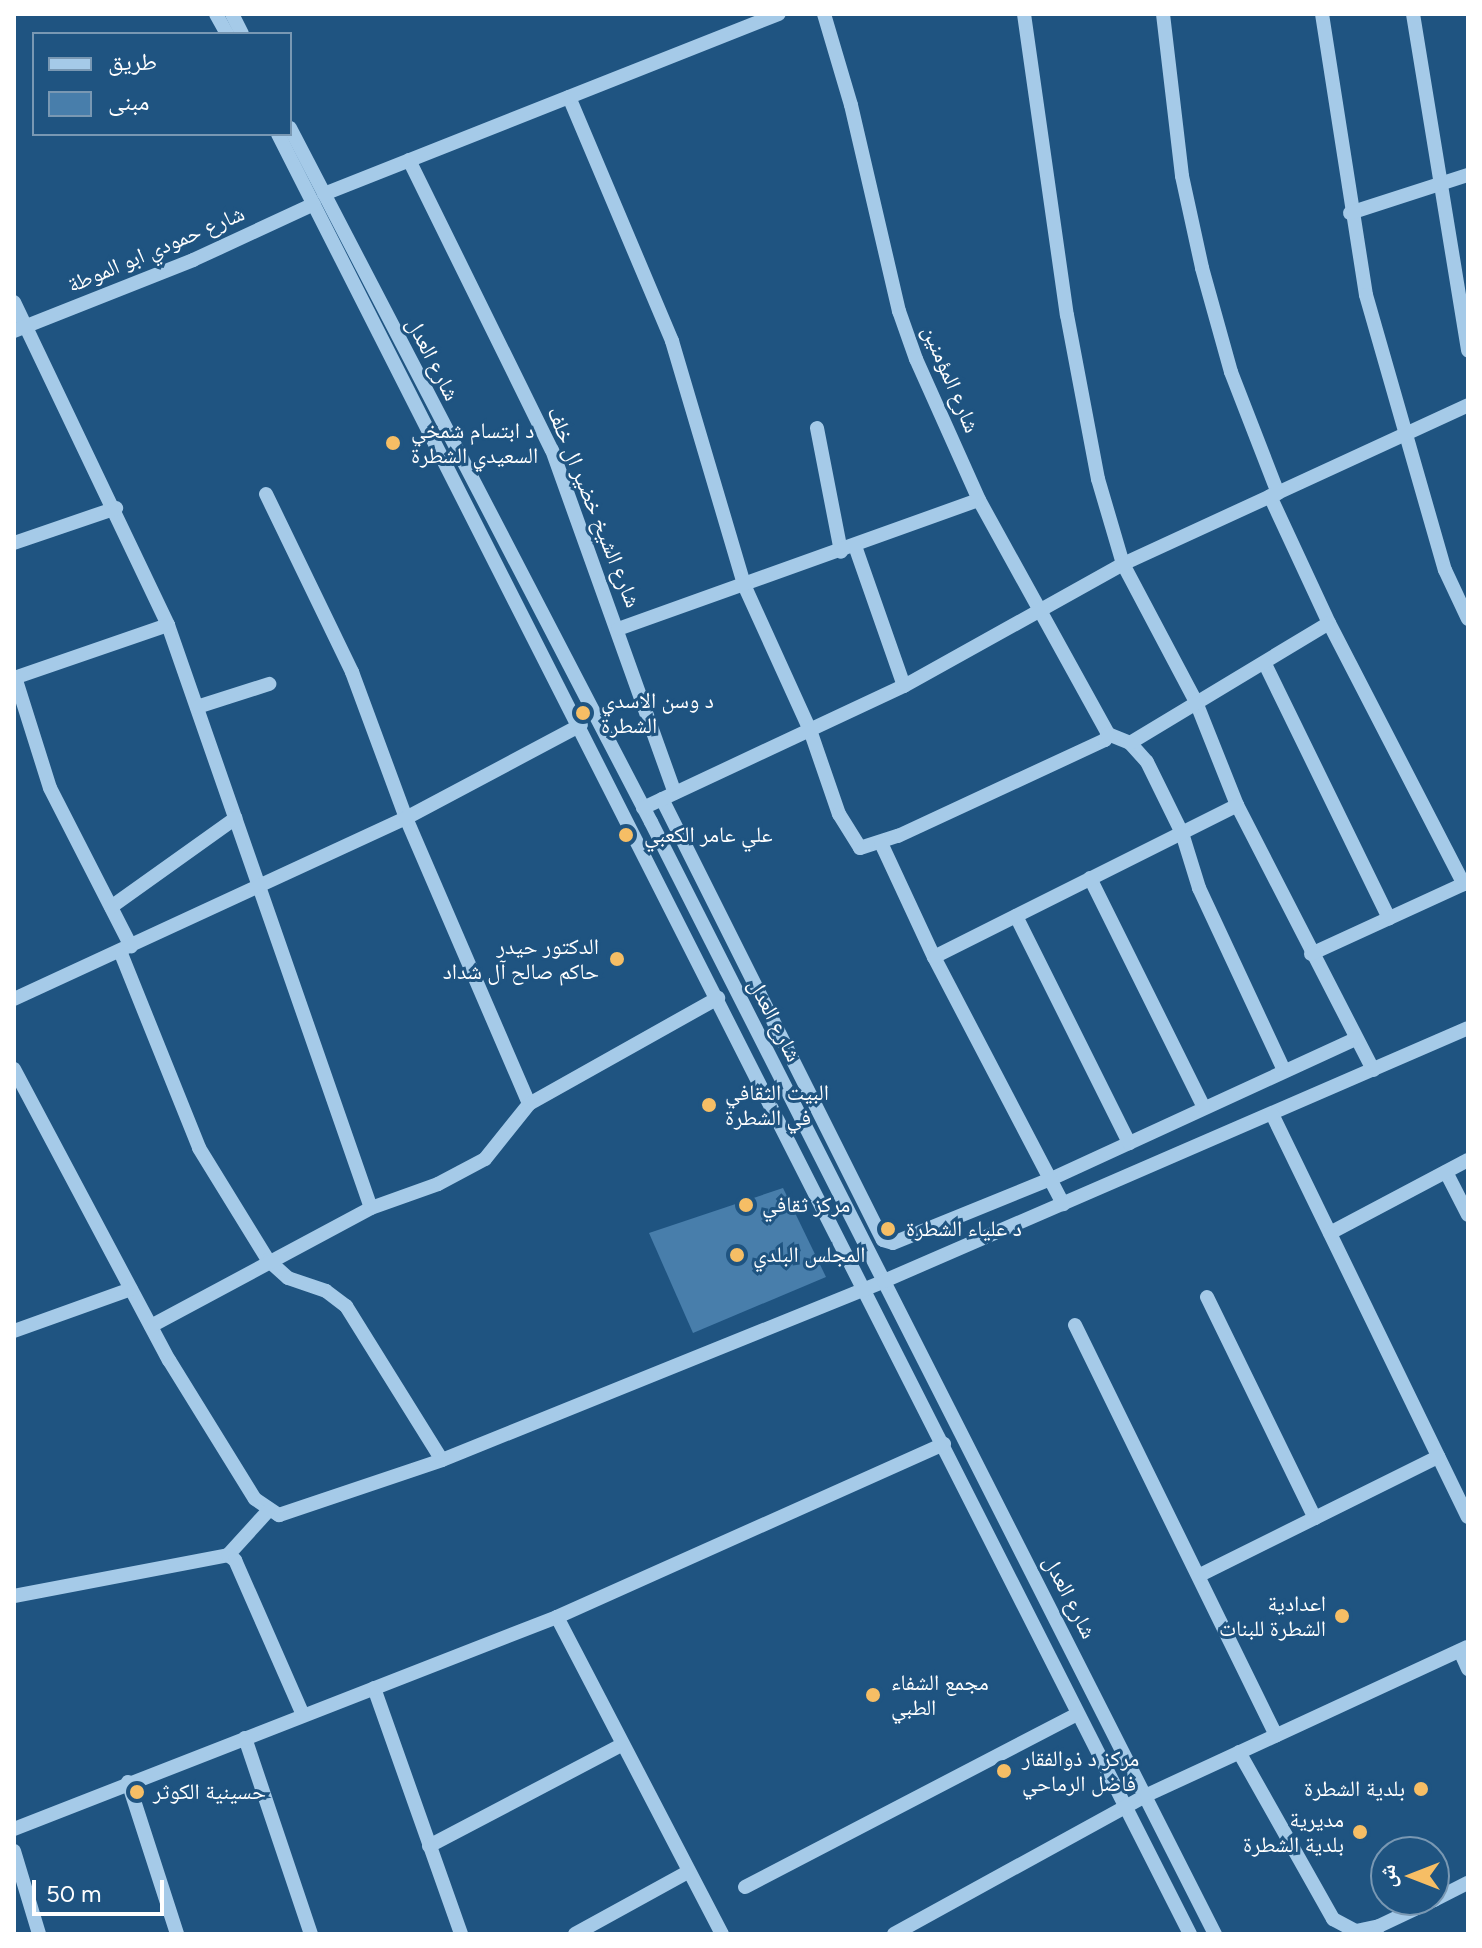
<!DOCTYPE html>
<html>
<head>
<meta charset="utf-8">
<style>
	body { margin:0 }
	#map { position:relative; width:1482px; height:1948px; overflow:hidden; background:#1f5481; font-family:Figtree,"Noto Naskh Arabic",sans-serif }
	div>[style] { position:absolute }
	.building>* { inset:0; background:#487eab }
	.minor>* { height:14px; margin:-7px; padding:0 7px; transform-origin:7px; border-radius:7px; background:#a5cae8 }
	.dots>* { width:22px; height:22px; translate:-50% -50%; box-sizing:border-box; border:4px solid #1f5481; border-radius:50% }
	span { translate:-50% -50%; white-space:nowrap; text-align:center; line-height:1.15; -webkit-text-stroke:6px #1f5481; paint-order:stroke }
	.street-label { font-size:22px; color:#fff }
	.poi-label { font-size:22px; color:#fff }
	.left { translate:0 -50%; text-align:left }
	.right { translate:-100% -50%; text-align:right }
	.frame { position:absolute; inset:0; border:16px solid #fff; pointer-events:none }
	.legend { position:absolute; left:32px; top:32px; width:260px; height:104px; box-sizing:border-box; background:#1f5481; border:2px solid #7998b3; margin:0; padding:10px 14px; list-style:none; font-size:24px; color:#fff }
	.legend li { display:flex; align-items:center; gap:16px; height:40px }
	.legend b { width:40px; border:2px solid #7998b3 }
	.north { position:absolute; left:1370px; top:1836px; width:80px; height:80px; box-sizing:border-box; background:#1f5481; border:2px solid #7998b3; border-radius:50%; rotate:270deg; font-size:22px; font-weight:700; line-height:32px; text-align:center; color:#fff }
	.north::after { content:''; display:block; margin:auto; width:28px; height:36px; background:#f6be65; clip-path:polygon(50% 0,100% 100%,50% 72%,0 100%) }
	.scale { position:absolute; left:32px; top:1880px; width:132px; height:36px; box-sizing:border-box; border:4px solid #fff; border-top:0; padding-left:10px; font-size:24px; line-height:28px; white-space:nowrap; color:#fff; -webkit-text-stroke:6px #1f5481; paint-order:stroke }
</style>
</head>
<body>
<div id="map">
	<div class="building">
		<div style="clip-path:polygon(783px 1188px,826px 1277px,693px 1333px,649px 1233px)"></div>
	</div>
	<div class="minor">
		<div style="left:216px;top:14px;width:23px;rotate:61deg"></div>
		<div style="left:232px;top:14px;width:22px;rotate:63deg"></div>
		<div style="left:824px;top:14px;width:95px;rotate:73.5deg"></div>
		<div style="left:851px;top:105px;width:212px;rotate:76.9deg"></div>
		<div style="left:899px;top:311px;width:51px;rotate:70.5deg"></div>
		<div style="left:916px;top:359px;width:154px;rotate:65.9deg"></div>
		<div style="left:979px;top:500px;width:267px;rotate:61.1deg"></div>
		<div style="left:1024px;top:14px;width:304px;rotate:81.9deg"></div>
		<div style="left:1067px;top:315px;width:167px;rotate:79.3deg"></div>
		<div style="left:1098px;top:479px;width:89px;rotate:73.6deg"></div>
		<div style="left:1123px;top:564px;width:156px;rotate:62.1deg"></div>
		<div style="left:1196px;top:702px;width:111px;rotate:68.3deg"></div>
		<div style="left:1237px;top:805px;width:298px;rotate:62.8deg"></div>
		<div style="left:1163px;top:14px;width:163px;rotate:83.3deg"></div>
		<div style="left:1182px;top:176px;width:94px;rotate:77.7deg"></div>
		<div style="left:1202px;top:268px;width:108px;rotate:74.4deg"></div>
		<div style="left:1231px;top:372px;width:130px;rotate:68.8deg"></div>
		<div style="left:1322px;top:14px;width:284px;rotate:81.1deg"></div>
		<div style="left:1366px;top:295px;width:286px;rotate:74deg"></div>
		<div style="left:1445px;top:570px;width:54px;rotate:64.9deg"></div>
		<div style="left:1413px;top:14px;width:341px;rotate:80.7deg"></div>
		<div style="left:569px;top:97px;width:265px;rotate:67.1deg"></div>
		<div style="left:672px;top:341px;width:257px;rotate:73.5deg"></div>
		<div style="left:745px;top:587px;width:157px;rotate:65.6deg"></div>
		<div style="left:810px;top:730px;width:89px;rotate:71deg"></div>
		<div style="left:839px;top:814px;width:40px;rotate:58deg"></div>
		<div style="left:860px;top:848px;width:40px;rotate:-18deg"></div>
		<div style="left:898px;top:836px;width:228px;rotate:-24.9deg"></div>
		<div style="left:1105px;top:740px;width:7px;rotate:-63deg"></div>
		<div style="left:290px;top:128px;width:782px;rotate:62.52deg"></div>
		<div style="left:651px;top:822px;width:1247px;rotate:63.11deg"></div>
		<div style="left:278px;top:134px;width:2018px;rotate:63.13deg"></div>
		<div style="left:409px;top:160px;width:323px;rotate:63.8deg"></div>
		<div style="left:552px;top:450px;width:364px;rotate:70.3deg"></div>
		<div style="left:324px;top:194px;width:489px;rotate:-21.6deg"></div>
		<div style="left:1350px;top:213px;width:124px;rotate:-17.9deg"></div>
		<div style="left:14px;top:302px;width:358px;rotate:64.5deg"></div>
		<div style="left:168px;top:625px;width:617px;rotate:70.8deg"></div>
		<div style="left:14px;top:331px;width:193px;rotate:-21.6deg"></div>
		<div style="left:193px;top:260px;width:133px;rotate:-24.8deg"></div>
		<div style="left:817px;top:428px;width:126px;rotate:79deg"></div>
		<div style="left:266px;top:494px;width:198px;rotate:64.2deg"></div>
		<div style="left:352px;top:672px;width:156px;rotate:69.7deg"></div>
		<div style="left:406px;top:818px;width:311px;rotate:66.7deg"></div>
		<div style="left:1270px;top:496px;width:140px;rotate:65.1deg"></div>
		<div style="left:1329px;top:623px;width:294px;rotate:62.7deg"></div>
		<div style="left:14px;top:543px;width:108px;rotate:-18.9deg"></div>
		<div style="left:855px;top:546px;width:148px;rotate:70.7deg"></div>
		<div style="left:618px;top:629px;width:383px;rotate:-19.7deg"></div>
		<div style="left:1265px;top:664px;width:283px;rotate:64deg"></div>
		<div style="left:15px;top:677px;width:116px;rotate:72.5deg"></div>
		<div style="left:50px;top:788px;width:178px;rotate:62.9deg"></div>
		<div style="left:14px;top:678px;width:163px;rotate:-19deg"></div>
		<div style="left:197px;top:707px;width:76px;rotate:-17.7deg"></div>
		<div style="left:1108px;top:734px;width:24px;rotate:22deg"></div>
		<div style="left:1130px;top:743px;width:25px;rotate:48deg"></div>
		<div style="left:1147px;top:762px;width:79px;rotate:63.8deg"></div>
		<div style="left:1182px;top:833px;width:58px;rotate:72.8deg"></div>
		<div style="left:1199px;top:888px;width:201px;rotate:65deg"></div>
		<div style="left:1130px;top:743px;width:232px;rotate:-31.1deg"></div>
		<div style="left:662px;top:799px;width:493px;rotate:63.4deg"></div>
		<div style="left:883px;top:1240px;width:10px;rotate:17deg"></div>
		<div style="left:893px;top:1243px;width:170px;rotate:-22.1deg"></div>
		<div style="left:1051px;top:1179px;width:336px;rotate:-24.7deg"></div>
		<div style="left:643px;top:808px;width:288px;rotate:-25.1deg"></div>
		<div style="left:904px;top:686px;width:251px;rotate:-29.1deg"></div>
		<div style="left:1123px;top:564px;width:380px;rotate:-24.7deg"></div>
		<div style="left:881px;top:843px;width:126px;rotate:65.1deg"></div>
		<div style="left:934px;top:957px;width:279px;rotate:62.4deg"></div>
		<div style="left:1090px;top:878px;width:254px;rotate:63.6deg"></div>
		<div style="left:111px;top:907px;width:153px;rotate:-35.5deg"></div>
		<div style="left:1016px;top:916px;width:254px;rotate:63.5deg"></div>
		<div style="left:120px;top:951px;width:212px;rotate:68.1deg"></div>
		<div style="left:199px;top:1148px;width:132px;rotate:58.4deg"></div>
		<div style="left:268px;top:1260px;width:27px;rotate:42deg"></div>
		<div style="left:288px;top:1278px;width:40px;rotate:18.9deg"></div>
		<div style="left:326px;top:1291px;width:25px;rotate:37deg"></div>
		<div style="left:346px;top:1306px;width:181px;rotate:58.1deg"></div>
		<div style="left:1311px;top:954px;width:173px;rotate:-24.6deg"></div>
		<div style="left:934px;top:957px;width:339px;rotate:-26.6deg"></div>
		<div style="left:14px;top:999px;width:432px;rotate:-24.8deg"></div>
		<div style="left:406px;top:818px;width:198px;rotate:-28deg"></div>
		<div style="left:14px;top:1069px;width:330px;rotate:62deg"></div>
		<div style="left:169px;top:1360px;width:163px;rotate:58.3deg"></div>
		<div style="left:255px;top:1499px;width:29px;rotate:34deg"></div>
		<div style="left:279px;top:1515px;width:172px;rotate:-18.6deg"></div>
		<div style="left:442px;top:1460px;width:477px;rotate:-22deg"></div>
		<div style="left:884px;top:1281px;width:636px;rotate:-23.42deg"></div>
		<div style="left:1272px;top:1114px;width:448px;rotate:64.1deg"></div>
		<div style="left:1446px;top:1172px;width:48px;rotate:62.9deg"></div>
		<div style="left:1330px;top:1233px;width:156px;rotate:-27.9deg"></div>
		<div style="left:1207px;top:1297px;width:246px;rotate:64deg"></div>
		<div style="left:1075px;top:1325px;width:457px;rotate:63.9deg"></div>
		<div style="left:151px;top:1326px;width:250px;rotate:-28.2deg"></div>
		<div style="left:371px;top:1208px;width:71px;rotate:-19.7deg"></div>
		<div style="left:438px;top:1184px;width:53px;rotate:-28deg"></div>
		<div style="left:485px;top:1159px;width:70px;rotate:-51.3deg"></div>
		<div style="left:529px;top:1104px;width:217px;rotate:-29.3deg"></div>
		<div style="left:14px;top:1331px;width:124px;rotate:-19.7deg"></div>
		<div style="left:228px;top:1555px;width:59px;rotate:-47.7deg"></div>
		<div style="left:1200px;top:1575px;width:266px;rotate:-26.4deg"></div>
		<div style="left:14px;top:1596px;width:218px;rotate:-10.8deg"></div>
		<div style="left:228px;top:1555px;width:9px;rotate:36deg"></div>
		<div style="left:235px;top:1560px;width:169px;rotate:66.3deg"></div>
		<div style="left:557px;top:1617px;width:357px;rotate:62.5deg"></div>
		<div style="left:1460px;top:1651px;width:20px;rotate:66deg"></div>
		<div style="left:374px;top:1688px;width:261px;rotate:70.5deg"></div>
		<div style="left:245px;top:1738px;width:207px;rotate:71.4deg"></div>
		<div style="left:1239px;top:1752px;width:192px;rotate:60.6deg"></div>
		<div style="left:1333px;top:1919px;width:26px;rotate:28deg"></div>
		<div style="left:1356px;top:1931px;width:24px;rotate:-12deg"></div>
		<div style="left:1379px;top:1926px;width:61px;rotate:-25.3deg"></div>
		<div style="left:128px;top:1782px;width:160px;rotate:72.1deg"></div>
		<div style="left:14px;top:1829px;width:583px;rotate:-21.33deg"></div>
		<div style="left:557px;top:1617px;width:424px;rotate:-24.1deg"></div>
		<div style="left:429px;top:1846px;width:217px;rotate:-27.7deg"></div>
		<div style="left:14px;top:1851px;width:87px;rotate:73.2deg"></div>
		<div style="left:745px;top:1887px;width:375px;rotate:-27.5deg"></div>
		<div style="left:1434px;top:1900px;width:38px;rotate:-27deg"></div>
		<div style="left:575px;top:1934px;width:129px;rotate:-28.8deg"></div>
		<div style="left:894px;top:1934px;width:289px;rotate:-28.8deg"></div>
		<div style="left:1147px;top:1795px;width:353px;rotate:-24.8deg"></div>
	</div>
	<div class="dots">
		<div style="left:393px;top:443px;background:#f6be65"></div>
		<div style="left:583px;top:713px;background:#f6be65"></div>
		<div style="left:626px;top:835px;background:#f6be65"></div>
		<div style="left:617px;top:959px;background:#f6be65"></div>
		<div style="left:709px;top:1105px;background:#f6be65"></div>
		<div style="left:746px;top:1205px;background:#f6be65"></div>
		<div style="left:888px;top:1229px;background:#f6be65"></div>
		<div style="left:737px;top:1255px;background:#f6be65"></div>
		<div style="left:1342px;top:1616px;background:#f6be65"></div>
		<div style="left:873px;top:1695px;background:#f6be65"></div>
		<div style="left:1004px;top:1771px;background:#f6be65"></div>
		<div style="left:1421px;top:1789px;background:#f6be65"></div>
		<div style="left:137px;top:1792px;background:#f6be65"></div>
		<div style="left:1360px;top:1832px;background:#f6be65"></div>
	</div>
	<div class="street-label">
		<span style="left:156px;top:249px;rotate:-23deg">شارع حمودي ابو الموطة</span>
		<span style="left:433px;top:359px;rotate:63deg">شارع العدل</span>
		<span style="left:951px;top:379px;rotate:67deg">شارع المؤمنين</span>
		<span style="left:594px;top:507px;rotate:68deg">شارع الشيخ خضير ال خلف</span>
		<span style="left:775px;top:1020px;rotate:63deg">شارع العدل</span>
		<span style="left:1070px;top:1597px;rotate:63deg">شارع العدل</span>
	</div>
	<div class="poi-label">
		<span class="left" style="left:411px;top:443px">د ابتسام شمخي<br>السعيدي الشطرة</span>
		<span class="left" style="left:601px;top:713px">د وسن الاسدي<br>الشطرة</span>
		<span class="left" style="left:644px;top:835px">علي عامر الكعبي</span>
		<span class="right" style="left:599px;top:959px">الدكتور حيدر<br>حاكم صالح آل شداد</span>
		<span class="left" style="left:725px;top:1105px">البيت الثقافي<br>في الشطرة</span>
		<span class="left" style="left:762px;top:1205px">مركز ثقافي</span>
		<span class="left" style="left:906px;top:1229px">د علياء الشطرة</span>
		<span class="left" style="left:753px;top:1255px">المجلس البلدي</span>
		<span class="right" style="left:1326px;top:1616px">اعدادية<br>الشطرة للبنات</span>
		<span class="left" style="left:891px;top:1695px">مجمع الشفاء<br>الطبي</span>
		<span class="left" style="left:1022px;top:1771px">مركز د ذوالفقار<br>فاضل الرماحي</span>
		<span class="right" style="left:1405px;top:1789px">بلدية الشطرة</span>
		<span class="left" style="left:153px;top:1792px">حسينية الكوثر</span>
		<span class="right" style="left:1344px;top:1832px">مديرية<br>بلدية الشطرة</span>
	</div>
	<div class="frame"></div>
	<ul class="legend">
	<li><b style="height:10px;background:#a5cae8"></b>طريق</li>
	<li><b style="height:22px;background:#487eab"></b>مبنى</li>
	</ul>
	<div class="north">ش</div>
	<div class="scale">50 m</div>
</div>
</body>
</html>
